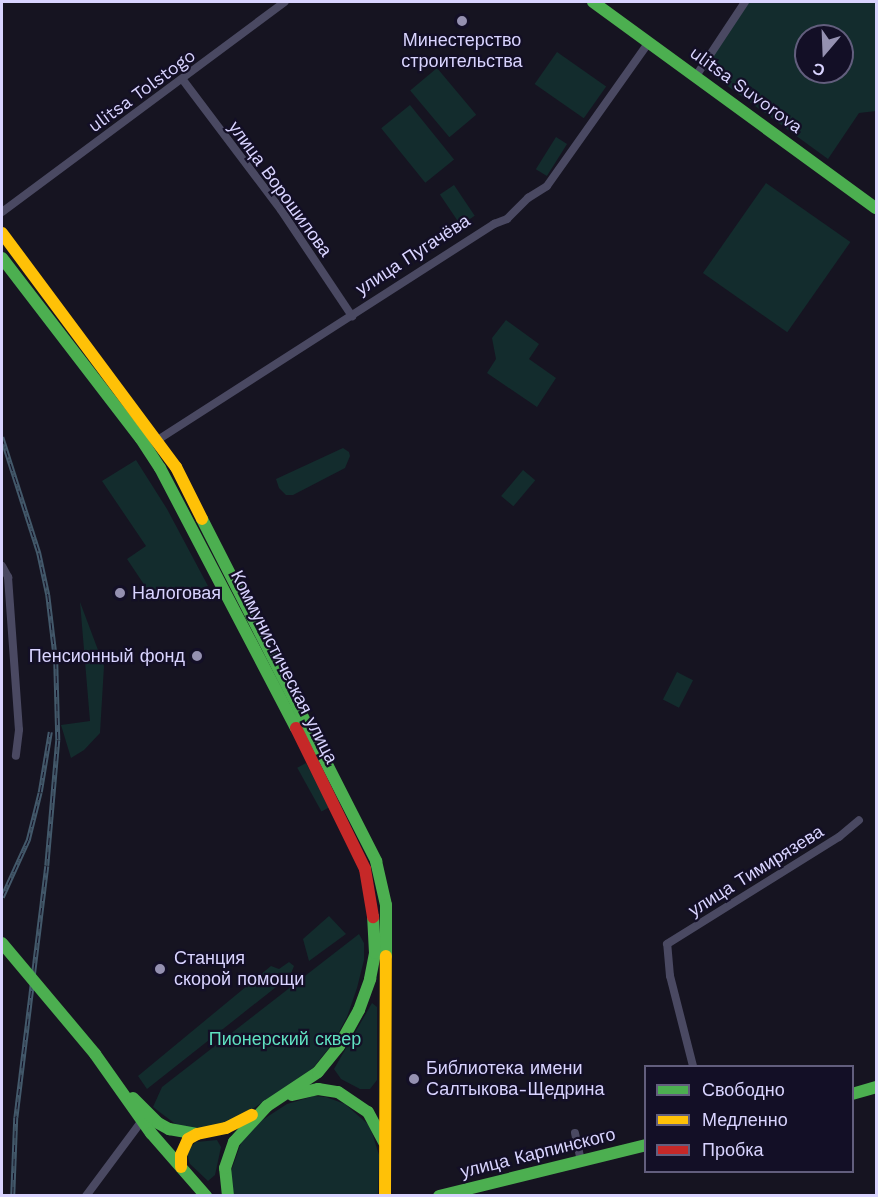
<!DOCTYPE html>
<html>
<head>
<meta charset="utf-8">
<style>
	body { margin:0 }
	#map { position:relative; width:878px; height:1197px; overflow:hidden; background:#161421; font-family:"Work Sans",sans-serif }
	div>[style] { position:absolute }
	.green>* { inset:0; background:#132c2d; transform-origin:0 0 }
	.street>* { height:8px; margin:-4px; padding:0 4px; transform-origin:4px; border-radius:4px; background:#4a4962 }
	.fast>* { height:12px; margin:-6px; padding:0 6px; transform-origin:6px; border-radius:6px; background:#4caf50 }
	.slow>* { height:12px; margin:-6px; padding:0 6px; transform-origin:6px; border-radius:6px; background:#ffc107 }
	.jam>* { height:12px; margin:-6px; padding:0 6px; transform-origin:6px; border-radius:6px; background:#c62828 }
	.rail>* { height:4.5px; margin-top:-2.25px; transform-origin:0; background:repeating-linear-gradient(90deg,#130f26 0 7px,#43596b 0 14px); box-sizing:border-box; border-block:2px solid #43596b }
	.fast-bridge>* { height:12px; margin:-6px; padding:0 6px; transform-origin:6px; border-radius:6px; background:#4caf50 }
	.dots>* { width:16px; height:16px; translate:-50% -50%; box-sizing:border-box; border:3px solid #130f26; border-radius:50% }
	span { translate:-50% -50%; white-space:nowrap; text-align:center; line-height:1.15; -webkit-text-stroke:4.5px #130f26; paint-order:stroke }
	.poi-label { font-size:18px; color:#d9d4ff }
	.left { translate:0 -50%; text-align:left }
	.right { translate:-100% -50%; text-align:right }
	.street-label { font-size:18px; color:#d9d4ff }
	.park-label { font-size:18px; color:#5fe0c0 }
	.frame { position:absolute; inset:0; border:3px solid #d9d4ff; pointer-events:none }
	.legend { position:absolute; left:644px; top:1065px; width:210px; height:108px; box-sizing:border-box; background:#130f26; border:2px solid #625e7d; margin:0; padding:8px 10px; list-style:none; font-size:18px; color:#d9d4ff }
	.legend li { display:flex; align-items:center; gap:12px; height:30px }
	.legend b { width:30px; border:2px solid #625e7d }
	.north { position:absolute; left:794px; top:24px; width:60px; height:60px; box-sizing:border-box; background:#130f26; border:2px solid #625e7d; border-radius:50%; rotate:199deg; font-size:16px; font-weight:700; line-height:24px; text-align:center; color:#d9d4ff }
	.north::after { content:''; display:block; margin:auto; width:21px; height:27px; background:#9591b1; clip-path:polygon(50% 0,100% 100%,50% 72%,0 100%) }
</style>
</head>
<body>
<div id="map">
	<div class="green">
		<div style="clip-path:polygon(evenodd,749px 2px,876px 2px,876px 111px,859px 113px,828px 159px,704px 69px,749px 2px,806px 36px,842px 36px,842px 72px,806px 72px,806px 36px)"></div>
		<div style="left:557px;top:52px;width:60px;height:39px;rotate:35deg"></div>
		<div style="left:437px;top:68px;width:61px;height:35px;rotate:50deg"></div>
		<div style="left:410px;top:105px;width:70px;height:37px;rotate:51deg"></div>
		<div style="left:556px;top:137px;width:13px;height:38px;rotate:32deg"></div>
		<div style="left:766px;top:183px;width:103px;height:110px;rotate:35deg"></div>
		<div style="left:454px;top:185px;width:37px;height:17px;rotate:56deg"></div>
		<div style="clip-path:polygon(506px 320px,539px 344px,529px 359px,556px 378px,537px 407px,487px 373px,496px 359px,492px 338px)"></div>
		<div style="clip-path:polygon(343px 448px,349px 452px,350px 456px,345px 468px,293px 495px,286px 495px,279px 488px,276px 479px)"></div>
		<div style="clip-path:polygon(136px 460px,167px 509px,208px 586px,155px 601px,127px 559px,146px 546px,102px 481px)"></div>
		<div style="left:523px;top:470px;width:16px;height:34px;rotate:40deg"></div>
		<div style="clip-path:polygon(80px 602px,104px 666px,100px 733px,84px 750px,71px 758px,61px 725px,90px 721px)"></div>
		<div style="left:677px;top:672px;width:18px;height:31px;rotate:27deg"></div>
		<div style="left:306px;top:763px;width:50px;height:10px;rotate:61deg"></div>
		<div style="clip-path:polygon(329px 916px,346px 934px,309px 961px,303px 939px)"></div>
		<div style="clip-path:polygon(359px 934px,364px 943px,364px 960px,357px 988px,347px 1017px,333px 1043px,313px 1068px,254px 1108px,230px 1121px,201px 1130px,178px 1126px,153px 1107px,162px 1087px)"></div>
		<div style="clip-path:polygon(289px 962px,294px 966px,290px 976px,147px 1089px,138px 1076px,271px 966px,279px 969px)"></div>
		<div style="clip-path:polygon(372px 1003px,377px 1007px,377px 1080px,370px 1089px,360px 1089px,341px 1079px,334px 1069px)"></div>
		<div style="clip-path:polygon(314px 1096px,326px 1097px,345px 1104px,370px 1126px,379px 1155px,378px 1195px,233px 1196px,230px 1174px,242px 1140px,256px 1124px,287px 1104px)"></div>
		<div style="clip-path:polygon(217px 1140px,221px 1147px,215px 1175px,208px 1181px,190px 1164px,187px 1155px,189px 1148px,196px 1142px)"></div>
	</div>
	<div class="street">
		<div style="left:696px;top:76px;width:89px;rotate:-56.5deg"></div>
		<div style="left:183px;top:80px;width:163px;rotate:53deg"></div>
		<div style="left:281px;top:210px;width:128px;rotate:56.2deg"></div>
		<div style="left:2px;top:212px;width:352px;rotate:-36.6deg"></div>
		<div style="left:156px;top:441px;width:402px;rotate:-32.7deg"></div>
		<div style="left:494px;top:224px;width:14px;rotate:-21deg"></div>
		<div style="left:507px;top:219px;width:30px;rotate:-45deg"></div>
		<div style="left:528px;top:198px;width:22px;rotate:-32deg"></div>
		<div style="left:547px;top:186px;width:176px;rotate:-54.7deg"></div>
		<div style="left:2px;top:566px;width:13px;rotate:61deg"></div>
		<div style="left:8px;top:577px;width:153px;rotate:85.9deg"></div>
		<div style="left:19px;top:730px;width:26px;rotate:97deg"></div>
		<div style="left:693px;top:1066px;width:93px;rotate:-104.3deg"></div>
		<div style="left:670px;top:976px;width:32px;rotate:-95deg"></div>
		<div style="left:667px;top:944px;width:203px;rotate:-31.9deg"></div>
		<div style="left:839px;top:837px;width:26px;rotate:-40deg"></div>
		<div style="left:575px;top:1133px;width:29px;rotate:78deg"></div>
		<div style="left:86px;top:1196px;width:97px;rotate:-53.4deg"></div>
	</div>
	<div class="fast">
		<div style="left:593px;top:2px;width:350px;rotate:36.1deg"></div>
		<div style="left:2px;top:258px;width:228px;rotate:52.5deg"></div>
		<div style="left:141px;top:439px;width:35px;rotate:57deg"></div>
		<div style="left:160px;top:468px;width:293px;rotate:62.4deg"></div>
		<div style="left:202px;top:519px;width:384px;rotate:63deg"></div>
		<div style="left:376px;top:861px;width:45px;rotate:77.2deg"></div>
		<div style="left:386px;top:905px;width:51px;rotate:90deg"></div>
		<div style="left:95px;top:1054px;width:97px;rotate:54.7deg"></div>
		<div style="left:151px;top:1133px;width:84px;rotate:48.9deg"></div>
		<div style="left:852px;top:1094px;width:25px;rotate:-16deg"></div>
		<div style="left:292px;top:1095px;width:27px;rotate:-13deg"></div>
		<div style="left:318px;top:1089px;width:20px;rotate:9deg"></div>
		<div style="left:338px;top:1092px;width:36px;rotate:34deg"></div>
		<div style="left:368px;top:1112px;width:34px;rotate:62deg"></div>
		<div style="left:133px;top:1098px;width:35px;rotate:45deg"></div>
		<div style="left:158px;top:1123px;width:13px;rotate:29deg"></div>
		<div style="left:169px;top:1129px;width:28px;rotate:10deg"></div>
		<div style="left:228px;top:1196px;width:28px;rotate:-96deg"></div>
		<div style="left:225px;top:1168px;width:28px;rotate:-71deg"></div>
		<div style="left:234px;top:1142px;width:49px;rotate:-47.5deg"></div>
		<div style="left:267px;top:1106px;width:61px;rotate:-33.7deg"></div>
		<div style="left:318px;top:1072px;width:33px;rotate:-51deg"></div>
		<div style="left:339px;top:1046px;width:41px;rotate:-60.9deg"></div>
		<div style="left:359px;top:1010px;width:33px;rotate:-70deg"></div>
		<div style="left:370px;top:979px;width:26px;rotate:-79deg"></div>
		<div style="left:375px;top:953px;width:36px;rotate:-93deg"></div>
		<div style="left:439px;top:1196px;width:213px;rotate:-13.8deg"></div>
	</div>
	<div class="slow">
		<div style="left:2px;top:233px;width:292px;rotate:53.4deg"></div>
		<div style="left:176px;top:467px;width:58px;rotate:63.4deg"></div>
		<div style="left:181px;top:1167px;width:12px;rotate:-90deg"></div>
		<div style="left:181px;top:1155px;width:17px;rotate:-66deg"></div>
		<div style="left:188px;top:1139px;width:10px;rotate:-29deg"></div>
		<div style="left:197px;top:1134px;width:30px;rotate:-12deg"></div>
		<div style="left:226px;top:1128px;width:29px;rotate:-27deg"></div>
		<div style="left:385px;top:1196px;width:240px;rotate:-89.8deg"></div>
	</div>
	<div class="jam">
		<div style="left:296px;top:728px;width:157px;rotate:63.9deg"></div>
		<div style="left:365px;top:869px;width:49px;rotate:80.5deg"></div>
	</div>
	<div class="rail">
		<div style="left:2px;top:437px;width:122px;rotate:72.3deg"></div>
		<div style="left:39px;top:553px;width:43px;rotate:77.9deg"></div>
		<div style="left:48px;top:595px;width:67px;rotate:83.2deg"></div>
		<div style="left:56px;top:662px;width:78px;rotate:88.5deg"></div>
		<div style="left:58px;top:740px;width:126px;rotate:95deg"></div>
		<div style="left:47px;top:866px;width:253px;rotate:97deg"></div>
		<div style="left:16px;top:1117px;width:79px;rotate:92.2deg"></div>
		<div style="left:2px;top:897px;width:63px;rotate:-65.5deg"></div>
		<div style="left:28px;top:840px;width:49px;rotate:-76deg"></div>
		<div style="left:40px;top:792px;width:61px;rotate:-80.5deg"></div>
	</div>
	<div class="fast-bridge">
		<div style="left:2px;top:943px;width:145px;rotate:50deg"></div>
	</div>
	<div class="dots">
		<div style="left:462px;top:21px;background:#9591b1"></div>
		<div style="left:120px;top:593px;background:#9591b1"></div>
		<div style="left:197px;top:656px;background:#9591b1"></div>
		<div style="left:160px;top:969px;background:#9591b1"></div>
		<div style="left:414px;top:1079px;background:#9591b1"></div>
	</div>
	<div class="poi-label">
		<span style="left:462px;top:51px">Минестерство<br>строительства</span>
		<span class="left" style="left:132px;top:593px">Налоговая</span>
		<span class="right" style="left:185px;top:656px">Пенсионный фонд</span>
		<span class="left" style="left:174px;top:969px">Станция<br>скорой помощи</span>
		<span class="left" style="left:426px;top:1079px">Библиотека имени<br>Салтыкова-Щедрина</span>
	</div>
	<div class="street-label">
		<span style="left:746px;top:90px;rotate:36deg">ulitsa Suvorova</span>
		<span style="left:142px;top:91px;rotate:-36deg">ulitsa Tolstogo</span>
		<span style="left:280px;top:189px;rotate:54deg">улица Ворошилова</span>
		<span style="left:413px;top:255px;rotate:-33deg">улица Пугачёва</span>
		<span style="left:284px;top:667px;rotate:63deg">Коммунистическая улица</span>
		<span style="left:756px;top:871px;rotate:-32deg">улица Тимирязева</span>
		<span style="left:538px;top:1153px;rotate:-14deg">улица Карпинского</span>
	</div>
	<div class="park-label">
		<span style="left:285px;top:1039px">Пионерский сквер</span>
	</div>
	<div class="frame"></div>
	<ul class="legend">
	<li><b style="height:8px;background:#4caf50"></b>Свободно</li>
	<li><b style="height:8px;background:#ffc107"></b>Медленно</li>
	<li><b style="height:8px;background:#c62828"></b>Пробка</li>
	</ul>
	<div class="north">С</div>
</div>
</body>
</html>
